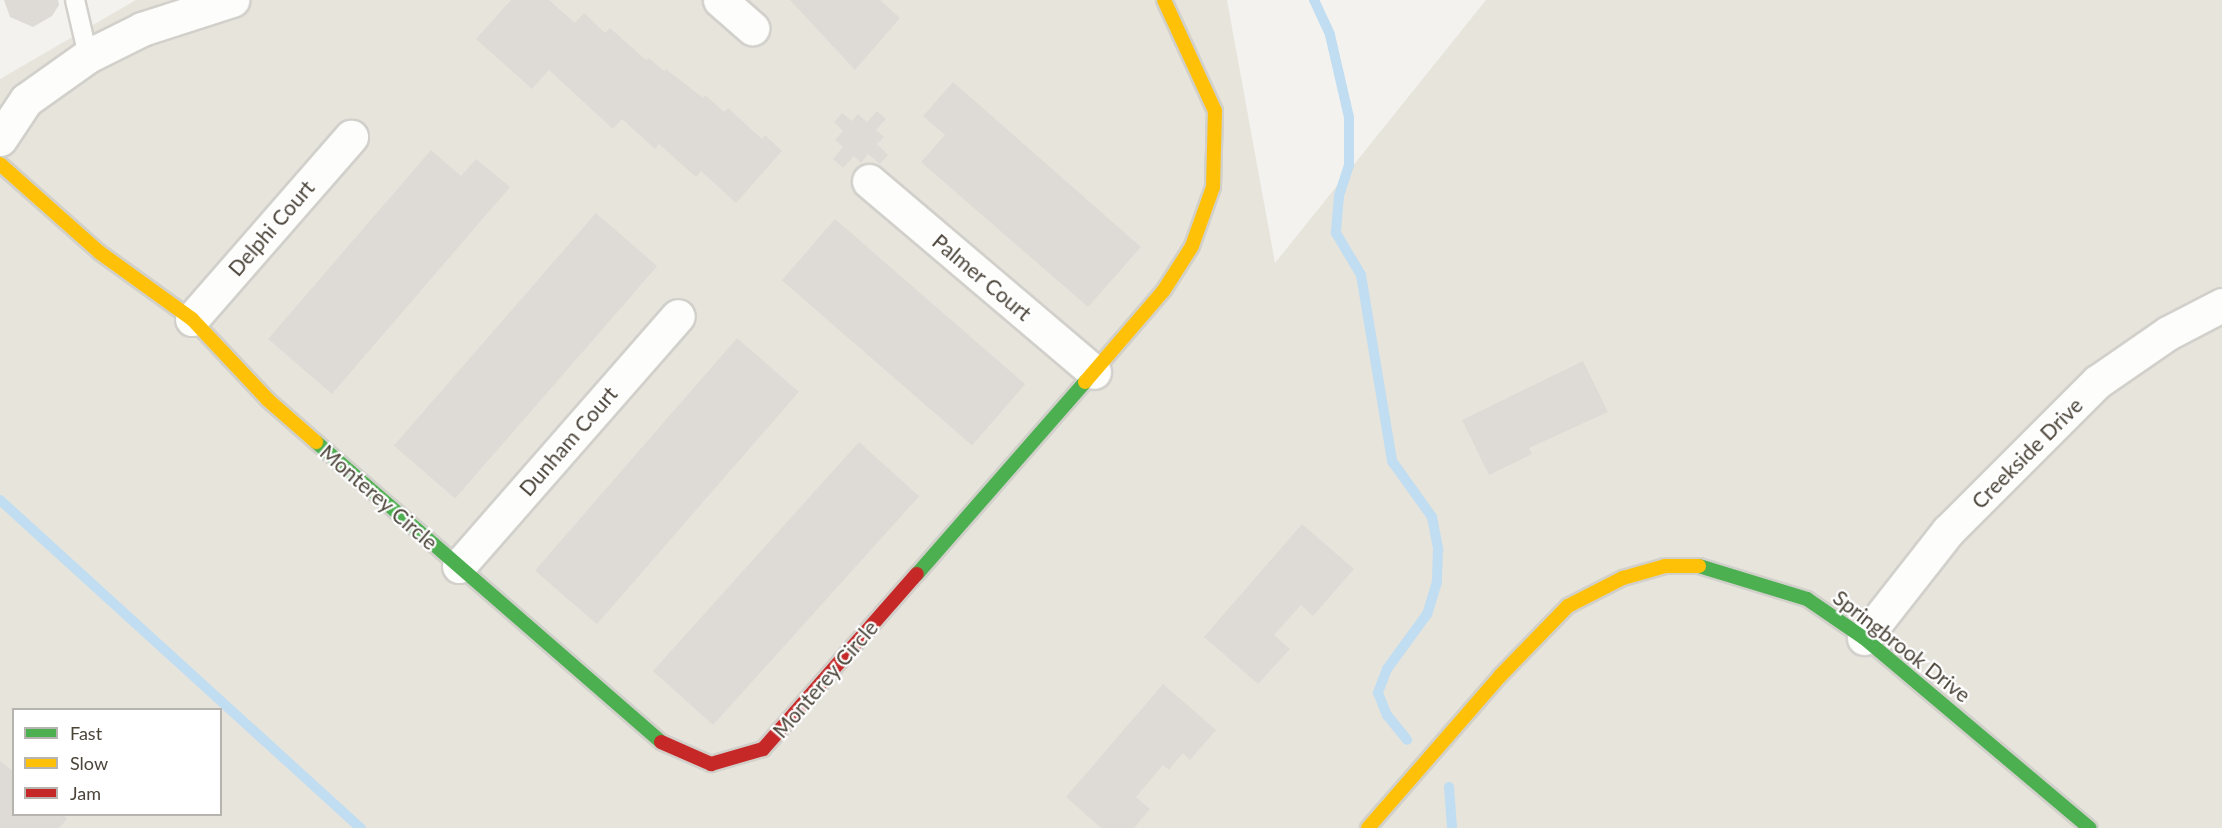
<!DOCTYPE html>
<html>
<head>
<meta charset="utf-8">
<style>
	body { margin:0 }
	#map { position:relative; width:2222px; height:828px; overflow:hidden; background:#f4f2ee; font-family:Lato,sans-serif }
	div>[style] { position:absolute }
	.residential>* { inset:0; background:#e7e4dc }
	.stream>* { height:10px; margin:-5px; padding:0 5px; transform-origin:5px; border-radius:5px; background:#c0ddf1 }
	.building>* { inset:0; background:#dedbd6; transform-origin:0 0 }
	.roads { filter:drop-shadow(2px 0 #d2d0cb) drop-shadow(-2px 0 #d2d0cb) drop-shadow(0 2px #d2d0cb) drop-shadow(0 -2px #d2d0cb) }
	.lane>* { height:18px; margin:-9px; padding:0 9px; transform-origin:9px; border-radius:9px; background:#fdfdfc }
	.street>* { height:33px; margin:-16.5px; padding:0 16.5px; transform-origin:16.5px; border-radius:16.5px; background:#fdfdfc }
	.fast>* { height:14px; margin:-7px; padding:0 7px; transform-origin:7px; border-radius:7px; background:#4caf50 }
	.slow>* { height:14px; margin:-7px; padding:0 7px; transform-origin:7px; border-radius:7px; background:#ffc107 }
	.jam>* { height:14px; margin:-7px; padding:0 7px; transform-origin:7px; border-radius:7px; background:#c62828 }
	span { translate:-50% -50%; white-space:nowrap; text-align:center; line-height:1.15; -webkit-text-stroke:4.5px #fff; paint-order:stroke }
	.street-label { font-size:21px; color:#4b4439 }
	.legend { position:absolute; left:12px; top:708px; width:210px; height:108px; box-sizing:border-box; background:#fff; border:2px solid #b7b4b0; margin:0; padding:8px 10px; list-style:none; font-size:18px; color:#4b4439 }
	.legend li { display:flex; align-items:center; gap:12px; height:30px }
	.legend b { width:30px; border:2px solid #b7b4b0 }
</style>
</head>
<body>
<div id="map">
	<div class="residential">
		<div style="clip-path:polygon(evenodd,136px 0,1227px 0,1275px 263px,1486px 0,2222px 0,2222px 828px,0 828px,0 79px,136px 0,14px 710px,220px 710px,220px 814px,14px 814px,14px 710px)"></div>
	</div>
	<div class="stream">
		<div style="left:1314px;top:0;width:38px;rotate:65deg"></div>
		<div style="left:1330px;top:35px;width:84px;rotate:77deg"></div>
		<div style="left:1349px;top:117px;width:48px;rotate:90deg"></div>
		<div style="left:1349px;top:165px;width:33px;rotate:108deg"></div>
		<div style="left:1339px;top:196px;width:37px;rotate:95deg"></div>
		<div style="left:1336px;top:233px;width:49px;rotate:59.2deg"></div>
		<div style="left:1361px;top:275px;width:189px;rotate:80.5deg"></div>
		<div style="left:1392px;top:461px;width:69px;rotate:54.5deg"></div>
		<div style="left:1432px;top:517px;width:33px;rotate:79deg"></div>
		<div style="left:1438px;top:549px;width:33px;rotate:92deg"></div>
		<div style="left:1437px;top:582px;width:34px;rotate:107deg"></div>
		<div style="left:1427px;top:614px;width:68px;rotate:126deg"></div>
		<div style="left:1387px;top:669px;width:26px;rotate:111deg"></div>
		<div style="left:1378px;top:693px;width:24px;rotate:68deg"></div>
		<div style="left:1387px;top:715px;width:32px;rotate:51deg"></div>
		<div style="left:0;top:500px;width:488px;rotate:42.3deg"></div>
		<div style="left:1449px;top:787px;width:41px;rotate:85.8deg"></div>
	</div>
	<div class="building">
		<div style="clip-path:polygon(4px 0,58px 0,59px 5px,52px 16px,33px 27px,10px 17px)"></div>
		<div style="clip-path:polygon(511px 0,549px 0,575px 23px,584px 13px,605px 33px,610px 28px,646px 60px,649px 58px,664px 71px,666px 69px,703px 98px,705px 95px,724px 112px,728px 108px,762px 139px,765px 135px,782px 151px,736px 203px,701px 171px,696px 177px,659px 144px,655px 149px,622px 119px,613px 129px,549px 70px,532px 89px,476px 39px)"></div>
		<div style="clip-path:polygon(790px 0,880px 0,900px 18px,855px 70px)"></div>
		<div style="clip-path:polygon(953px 82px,1141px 247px,1088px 307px,921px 162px,945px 135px,923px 116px)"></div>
		<div style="clip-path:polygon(877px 111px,886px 119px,876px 130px,884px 137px,877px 144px,888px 155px,880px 164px,868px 154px,861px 163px,854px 156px,843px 168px,833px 159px,843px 147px,835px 140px,843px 131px,834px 122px,842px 113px,852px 121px,858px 114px,867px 122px)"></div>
		<div style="clip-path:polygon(431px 150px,461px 176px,476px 159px,510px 187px,332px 394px,268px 339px)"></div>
		<div style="left:596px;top:213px;width:81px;height:308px;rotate:41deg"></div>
		<div style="left:835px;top:219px;width:252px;height:81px;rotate:41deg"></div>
		<div style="left:737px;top:338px;width:82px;height:308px;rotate:41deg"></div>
		<div style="clip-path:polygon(1583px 361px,1608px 412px,1529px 448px,1532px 454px,1489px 475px,1462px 420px)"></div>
		<div style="left:859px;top:442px;width:81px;height:308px;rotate:42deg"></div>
		<div style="clip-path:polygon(1302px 524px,1354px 569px,1313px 616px,1301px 605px,1274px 635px,1290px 649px,1258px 684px,1204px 637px)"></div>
		<div style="clip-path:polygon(1163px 684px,1216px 730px,1190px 760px,1183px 753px,1169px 770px,1163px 765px,1136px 797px,1150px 809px,1134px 828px,1101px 828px,1066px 797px)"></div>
		<div style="clip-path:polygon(0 761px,14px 772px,14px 814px,63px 814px,67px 819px,59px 828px,0 828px)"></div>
	</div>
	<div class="roads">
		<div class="lane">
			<div style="left:75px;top:0;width:57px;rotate:76.9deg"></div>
		</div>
		<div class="street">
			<div style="left:720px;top:0;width:43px;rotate:41.2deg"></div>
			<div style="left:0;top:139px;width:47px;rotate:-56.3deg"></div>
			<div style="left:26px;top:100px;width:76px;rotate:-35.4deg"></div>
			<div style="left:88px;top:56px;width:60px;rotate:-26.6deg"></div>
			<div style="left:142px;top:29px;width:95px;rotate:-17.9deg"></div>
			<div style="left:869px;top:181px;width:295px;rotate:40.3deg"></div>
			<div style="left:192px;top:319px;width:242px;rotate:-48.9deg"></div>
			<div style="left:459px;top:566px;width:332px;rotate:-48.8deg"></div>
			<div style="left:1864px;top:638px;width:136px;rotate:-51.9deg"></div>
			<div style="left:1948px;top:531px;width:211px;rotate:-45deg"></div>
			<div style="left:2097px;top:382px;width:86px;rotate:-34.6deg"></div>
			<div style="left:2168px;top:333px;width:61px;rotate:-27.4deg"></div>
		</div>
		<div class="fast">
			<div style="left:316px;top:442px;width:457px;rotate:41deg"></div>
			<div style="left:1699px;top:566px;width:113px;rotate:17deg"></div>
			<div style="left:1807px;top:599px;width:69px;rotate:34.4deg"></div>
			<div style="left:1864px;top:638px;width:295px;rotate:40.1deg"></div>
			<div style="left:917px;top:574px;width:255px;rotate:-48.8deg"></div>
		</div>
		<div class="slow">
			<div style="left:0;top:164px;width:132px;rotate:41.6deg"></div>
			<div style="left:99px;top:252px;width:115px;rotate:35.8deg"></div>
			<div style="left:192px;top:319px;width:111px;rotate:46.8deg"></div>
			<div style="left:268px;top:400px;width:64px;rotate:41.2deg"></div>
			<div style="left:1085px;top:382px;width:121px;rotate:-49.3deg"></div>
			<div style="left:1164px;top:290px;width:52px;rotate:-57.5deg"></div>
			<div style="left:1192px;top:246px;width:63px;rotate:-70.4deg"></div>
			<div style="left:1213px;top:187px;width:76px;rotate:-88.5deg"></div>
			<div style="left:1215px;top:111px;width:122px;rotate:-114.7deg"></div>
			<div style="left:1368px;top:828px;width:201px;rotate:-49deg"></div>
			<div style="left:1500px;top:676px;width:98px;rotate:-45.8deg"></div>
			<div style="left:1568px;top:606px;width:62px;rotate:-27deg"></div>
			<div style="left:1623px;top:578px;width:44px;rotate:-15.9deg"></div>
			<div style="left:1665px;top:566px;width:34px"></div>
		</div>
		<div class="jam">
			<div style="left:661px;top:742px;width:55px;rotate:23.7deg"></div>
			<div style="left:711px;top:764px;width:54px;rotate:-16.1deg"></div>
			<div style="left:763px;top:749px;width:233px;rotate:-48.7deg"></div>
		</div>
	</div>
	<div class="street-label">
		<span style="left:271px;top:228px;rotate:-49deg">Delphi Court</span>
		<span style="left:982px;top:277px;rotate:40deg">Palmer Court</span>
		<span style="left:568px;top:441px;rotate:-49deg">Dunham Court</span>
		<span style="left:2027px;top:453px;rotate:-45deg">Creekside Drive</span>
		<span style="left:379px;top:497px;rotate:41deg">Monterey Circle</span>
		<span style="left:1902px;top:646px;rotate:38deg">Springbrook Drive</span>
		<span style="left:825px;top:679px;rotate:-49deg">Monterey Circle</span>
	</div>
	<ul class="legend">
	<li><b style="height:8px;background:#4caf50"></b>Fast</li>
	<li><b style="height:8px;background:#ffc107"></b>Slow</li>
	<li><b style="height:8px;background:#c62828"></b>Jam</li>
	</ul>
</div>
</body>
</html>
